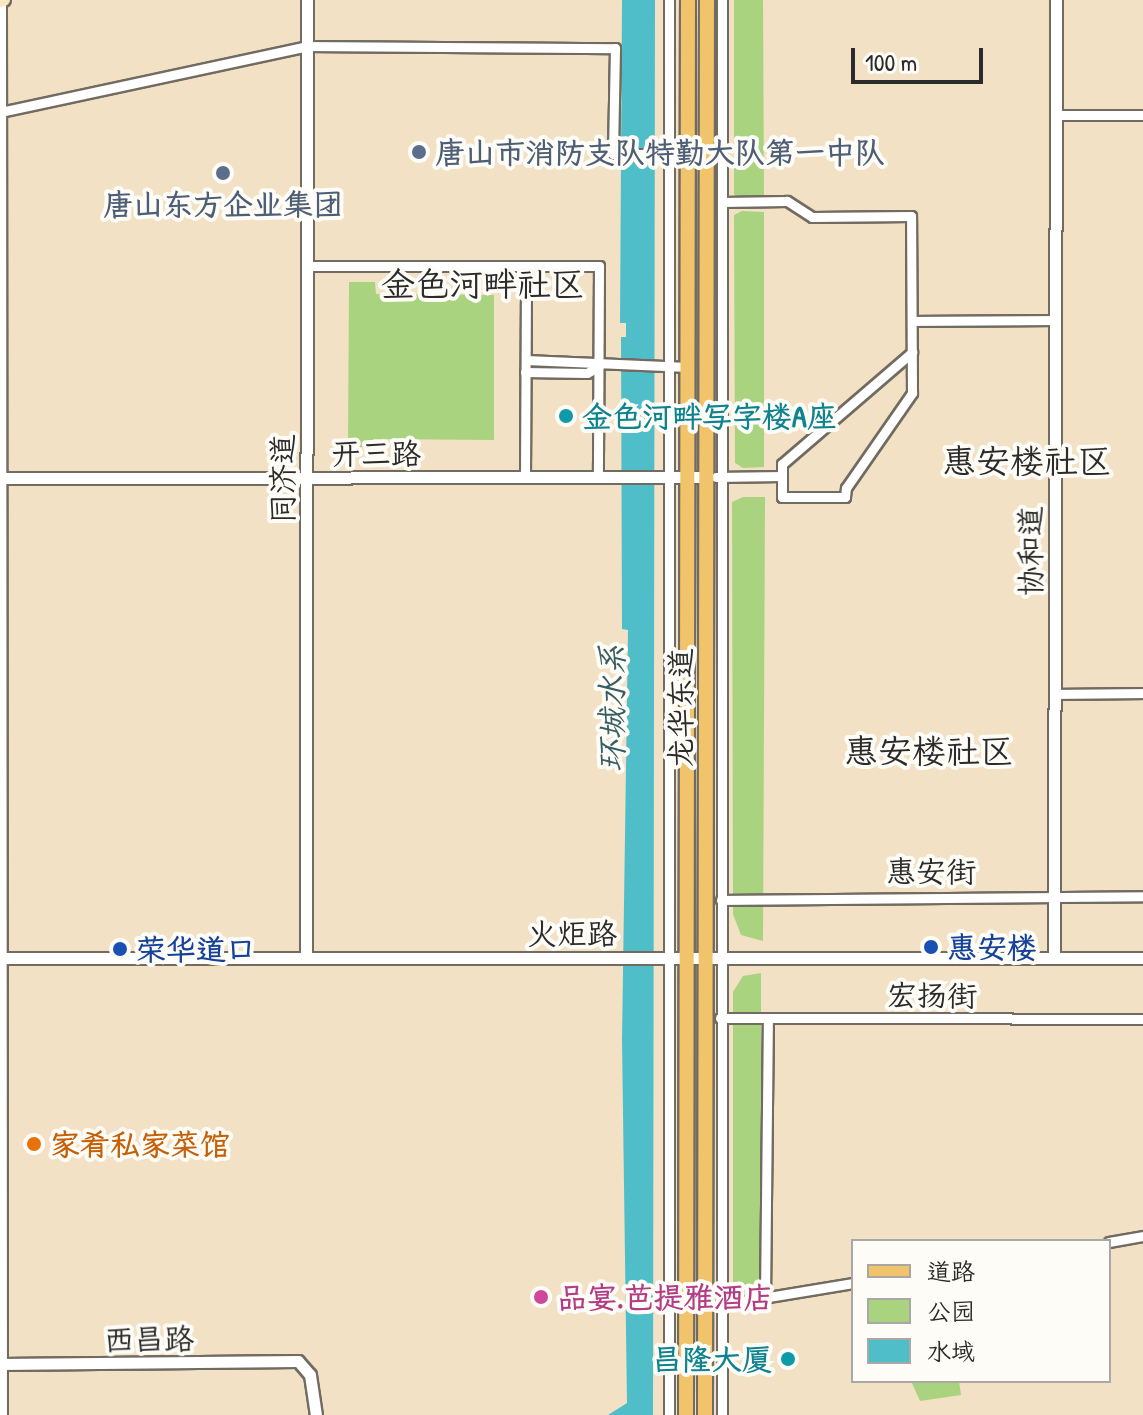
<!DOCTYPE html>
<html>
<head>
<meta charset="utf-8">
<style>
	body { margin:0 }
	#map { position:relative; width:1143px; height:1415px; overflow:hidden; background:#f2e1c5; font-family:"Patrick Hand","LXGW WenKai TC",sans-serif }
	div>[style] { position:absolute }
	.green>* { inset:0; background:#a9d37f }
	.water>* { inset:0; background:#50bec9 }
	.roads { filter:drop-shadow(2px 0 #716b61) drop-shadow(-2px 0 #716b61) drop-shadow(0 2px #716b61) drop-shadow(0 -2px #716b61) }
	.minor>* { height:9px; margin:-4.5px; padding:0 4.5px; transform-origin:4.5px; border-radius:4.5px; background:#fff }
	.tertiary>* { height:11px; margin:-5.5px; padding:0 5.5px; transform-origin:5.5px; border-radius:5.5px; background:#fff }
	.secondary>* { height:12px; margin:-6px; padding:0 6px; transform-origin:6px; border-radius:6px; background:#f9e7c3 }
	.primary>* { height:14px; margin:-7px; padding:0 7px; transform-origin:7px; border-radius:7px; background:#f1c36a }
	.dots>* { width:22px; height:22px; translate:-50% -50%; box-sizing:border-box; border:4px solid #fdfcf7; border-radius:50% }
	span { translate:-50% -50%; white-space:nowrap; text-align:center; line-height:1.15; -webkit-text-stroke:8px #fdfcf7; paint-order:stroke }
	.service-label { font-size:30px; color:#4e5e75; font-weight:700 }
	.left { translate:0 -50%; text-align:left }
	.culture-label { font-size:30px; color:#0d838f; font-weight:700 }
	.right { translate:-100% -50%; text-align:right }
	.street-label { font-size:30px; color:#2b2b2b }
	.transit-label { font-size:30px; color:#164399; font-weight:700 }
	.food-label { font-size:30px; color:#c56008; font-weight:700 }
	.hotel-label { font-size:30px; color:#b23c85; font-weight:700 }
	.water-label { font-size:32px; color:#385e62; font-style:italic }
	.quarter-label { font-size:34px; color:#2b2b2b }
	.legend { position:absolute; left:851px; top:1239px; width:260px; height:144px; box-sizing:border-box; background:#fdfcf7; border:2px solid #a9a8a5; margin:0; padding:10px 14px; list-style:none; font-size:24px; color:#2b2b2b }
	.legend li { display:flex; align-items:center; gap:16px; height:40px }
	.legend b { width:40px; border:2px solid #a9a8a5 }
	.scale { position:absolute; left:851px; top:48px; width:132px; height:36px; box-sizing:border-box; border:4px solid #2b2b2b; border-top:0; padding-left:10px; font-size:24px; line-height:28px; white-space:nowrap; color:#2b2b2b; -webkit-text-stroke:6px #fdfcf7; paint-order:stroke }
</style>
</head>
<body>
<div id="map">
	<div class="green">
		<div style="clip-path:polygon(734px 0,763px 0,764px 201px,741px 201px,734px 194px)"></div>
		<div style="clip-path:polygon(742px 211px,764px 212px,764px 467px,743px 468px,735px 463px,734px 215px)"></div>
		<div style="clip-path:polygon(349px 282px,375px 282px,376px 294px,494px 295px,494px 440px,373px 439px,373px 447px,348px 447px)"></div>
		<div style="clip-path:polygon(743px 497px,765px 497px,763px 941px,741px 935px,733px 914px,732px 502px)"></div>
		<div style="clip-path:polygon(761px 973px,761px 1294px,733px 1299px,733px 992px,743px 976px)"></div>
		<div style="clip-path:polygon(911px 1381px,959px 1381px,961px 1395px,920px 1401px)"></div>
	</div>
	<div class="water">
		<div style="clip-path:polygon(622px 0,655px 0,653px 1415px,608px 1415px,627px 1403px,622px 1040px,628px 630px,622px 629px,621px 337px,626px 337px,626px 323px,620px 323px)"></div>
	</div>
	<div class="roads">
		<div class="minor">
			<div style="left:0;top:112px;width:314px;rotate:-12.1deg"></div>
			<div style="left:307px;top:46px;width:308px;rotate:0.4deg"></div>
			<div style="left:615px;top:48px;width:106px;rotate:91.1deg"></div>
			<div style="left:613px;top:154px;width:76px"></div>
			<div style="left:1056px;top:115px;width:87px"></div>
			<div style="left:307px;top:266px;width:292px"></div>
			<div style="left:599px;top:266px;width:211px;rotate:90.3deg"></div>
			<div style="left:912px;top:321px;width:143px;rotate:-0.4deg"></div>
			<div style="left:526px;top:360px;width:162px;rotate:2.5deg"></div>
			<div style="left:525px;top:372px;width:62px;rotate:0.9deg"></div>
			<div style="left:587px;top:373px;width:14px;rotate:-30deg"></div>
			<div style="left:782px;top:476px;width:12px;rotate:-90deg"></div>
			<div style="left:782px;top:464px;width:172px;rotate:-40.7deg"></div>
			<div style="left:525px;top:477px;width:210px;rotate:-89.7deg"></div>
			<div style="left:716px;top:477px;width:66px;rotate:-0.9deg"></div>
			<div style="left:782px;top:476px;width:21px;rotate:90deg"></div>
			<div style="left:782px;top:497px;width:63px"></div>
			<div style="left:845px;top:497px;width:9px;rotate:-84deg"></div>
			<div style="left:846px;top:488px;width:116px;rotate:-55.2deg"></div>
			<div style="left:912px;top:393px;width:177px;rotate:-90.3deg"></div>
			<div style="left:911px;top:216px;width:99px;rotate:179.4deg"></div>
			<div style="left:812px;top:217px;width:30px;rotate:-147deg"></div>
			<div style="left:787px;top:201px;width:65px;rotate:179.1deg"></div>
			<div style="left:1054px;top:694px;width:89px;rotate:-0.6deg"></div>
			<div style="left:721px;top:900px;width:422px;rotate:-0.5deg"></div>
			<div style="left:720px;top:1018px;width:423px;rotate:0.1deg"></div>
			<div style="left:1109px;top:1242px;width:35px;rotate:-10deg"></div>
			<div style="left:765px;top:1298px;width:279px;rotate:-89.4deg"></div>
			<div style="left:720px;top:1305px;width:135px;rotate:-9.4deg"></div>
			<div style="left:669px;top:1415px;width:1415px;rotate:-90deg"></div>
			<div style="left:722px;top:1415px;width:1415px;rotate:-90deg"></div>
		</div>
		<div class="tertiary">
			<div style="left:0;top:0;width:1415px;rotate:89.96deg"></div>
			<div style="left:0;top:478px;width:705px;rotate:-0.08deg"></div>
			<div style="left:0;top:958px;width:1143px"></div>
			<div style="left:306px;top:958px;width:958px;rotate:-89.94deg"></div>
			<div style="left:1054px;top:958px;width:958px;rotate:-89.88deg"></div>
			<div style="left:0;top:1364px;width:298px;rotate:-0.6deg"></div>
			<div style="left:298px;top:1361px;width:18px;rotate:49deg"></div>
			<div style="left:310px;top:1375px;width:40px;rotate:81.5deg"></div>
		</div>
		<div class="secondary">
			<div style="left:0;top:1px;width:4px;rotate:-14deg"></div>
		</div>
		<div class="primary">
			<div style="left:686px;top:1415px;width:1415px;rotate:-89.92deg"></div>
			<div style="left:705px;top:1415px;width:1415px;rotate:-89.92deg"></div>
		</div>
	</div>
	<div class="dots">
		<div style="left:419px;top:152px;background:#5c6f8a"></div>
		<div style="left:223px;top:173px;background:#5c6f8a"></div>
		<div style="left:566px;top:416px;background:#0f9aa8"></div>
		<div style="left:931px;top:947px;background:#1a4fb4"></div>
		<div style="left:120px;top:949px;background:#1a4fb4"></div>
		<div style="left:34px;top:1144px;background:#e8710a"></div>
		<div style="left:541px;top:1297px;background:#d1479c"></div>
		<div style="left:788px;top:1359px;background:#0f9aa8"></div>
	</div>
	<div class="service-label">
		<span class="left" style="left:435px;top:152px">唐山市消防支队特勤大队第一中队</span>
		<span style="left:223px;top:204px">唐山东方企业集团</span>
	</div>
	<div class="culture-label">
		<span class="left" style="left:582px;top:416px">金色河畔写字楼A座</span>
		<span class="right" style="left:772px;top:1359px">昌隆大厦</span>
	</div>
	<div class="street-label">
		<span style="left:376px;top:453px">开三路</span>
		<span style="left:282px;top:479px;rotate:-90deg">同济道</span>
		<span style="left:1030px;top:551px;rotate:-90deg">协和道</span>
		<span style="left:680px;top:708px;rotate:-90deg">龙华东道</span>
		<span style="left:931px;top:871px">惠安街</span>
		<span style="left:572px;top:933px">火炬路</span>
		<span style="left:932px;top:995px">宏扬街</span>
		<span style="left:149px;top:1339px;rotate:-1deg">西昌路</span>
	</div>
	<div class="transit-label">
		<span class="left" style="left:947px;top:947px">惠安楼</span>
		<span class="left" style="left:136px;top:949px">荣华道口</span>
	</div>
	<div class="food-label">
		<span class="left" style="left:50px;top:1144px">家肴私家菜馆</span>
	</div>
	<div class="hotel-label">
		<span class="left" style="left:557px;top:1297px">品宴.芭提雅酒店</span>
	</div>
	<div class="water-label">
		<span style="left:612px;top:708px;rotate:-90deg">环城水系</span>
	</div>
	<div class="quarter-label">
		<span style="left:483px;top:285px">金色河畔社区</span>
		<span style="left:1027px;top:462px">惠安楼社区</span>
		<span style="left:929px;top:752px">惠安楼社区</span>
	</div>
	<ul class="legend">
	<li><b style="height:10px;background:#f1c36a"></b>道路</li>
	<li><b style="height:22px;background:#a9d37f"></b>公园</li>
	<li><b style="height:22px;background:#50bec9"></b>水域</li>
	</ul>
	<div class="scale">100 m</div>
</div>
</body>
</html>
